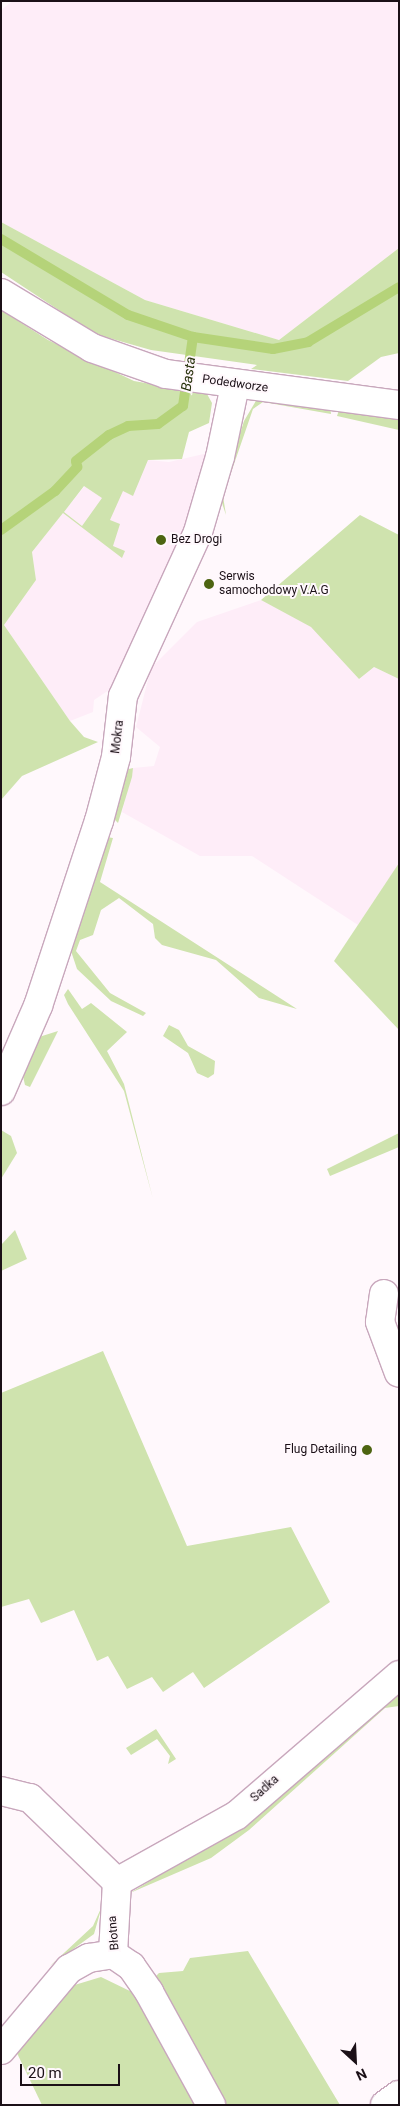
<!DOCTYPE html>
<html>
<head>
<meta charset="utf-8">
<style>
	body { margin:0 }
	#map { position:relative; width:400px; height:2106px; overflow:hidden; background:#fff8fc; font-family:Roboto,sans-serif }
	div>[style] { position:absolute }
	.built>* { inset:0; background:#feedf8 }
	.green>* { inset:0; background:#cfe3ae }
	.stream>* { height:10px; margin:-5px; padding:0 5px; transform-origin:5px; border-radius:5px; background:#b5d379 }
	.roads { filter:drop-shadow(1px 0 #c8a7bc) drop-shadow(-1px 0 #c8a7bc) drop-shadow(0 1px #c8a7bc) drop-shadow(0 -1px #c8a7bc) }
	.minor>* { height:28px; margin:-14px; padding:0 14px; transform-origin:14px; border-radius:14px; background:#fff }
	.dots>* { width:14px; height:14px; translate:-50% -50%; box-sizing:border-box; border:2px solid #fff8fc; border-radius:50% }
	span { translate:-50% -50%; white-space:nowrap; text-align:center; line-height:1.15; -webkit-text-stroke:4px #fff8fc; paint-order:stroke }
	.street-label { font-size:12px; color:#1b1017 }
	.poi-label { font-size:12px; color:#1b1017 }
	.left { translate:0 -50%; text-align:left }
	.right { translate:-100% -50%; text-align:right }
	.water-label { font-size:14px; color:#27320c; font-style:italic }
	.frame { position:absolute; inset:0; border:2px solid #1b1017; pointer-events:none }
	.north { position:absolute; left:330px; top:2036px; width:50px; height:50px; -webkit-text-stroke:4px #fff8fc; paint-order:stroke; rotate:155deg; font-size:14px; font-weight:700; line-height:20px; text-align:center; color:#1b1017 }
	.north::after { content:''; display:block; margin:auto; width:18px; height:22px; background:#1b1017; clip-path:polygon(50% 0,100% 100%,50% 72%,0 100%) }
	.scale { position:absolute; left:20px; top:2064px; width:100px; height:22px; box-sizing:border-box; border:2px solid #1b1017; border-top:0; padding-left:6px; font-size:15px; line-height:18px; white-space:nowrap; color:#1b1017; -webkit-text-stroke:4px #fff8fc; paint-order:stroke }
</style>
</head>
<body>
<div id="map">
	<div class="built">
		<div style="clip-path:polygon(13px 1px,399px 1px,399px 248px,279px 340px,145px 300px,1px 222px,1px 10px)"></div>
		<div style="clip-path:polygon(208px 453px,190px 515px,112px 688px,94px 700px,93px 712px,70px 721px,4px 625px,36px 580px,32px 552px,95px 473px,148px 460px,169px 462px)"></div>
		<div style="clip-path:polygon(261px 600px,311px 626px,359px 679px,374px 667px,399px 679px,399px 863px,358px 925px,252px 856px,200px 856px,122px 812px,133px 768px,154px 766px,160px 747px,136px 727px,151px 668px,197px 622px)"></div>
	</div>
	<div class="green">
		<div style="clip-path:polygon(1px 222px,145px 300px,279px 340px,399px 248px,399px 353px,381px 357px,348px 381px,251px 369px,257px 365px,151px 350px,95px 334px,1px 272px)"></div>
		<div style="clip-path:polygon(evenodd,1px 310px,48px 340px,134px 381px,207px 394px,212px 403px,209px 423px,189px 432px,182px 459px,148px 460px,133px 496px,123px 491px,110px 520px,120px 524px,113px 546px,125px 551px,122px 558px,63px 513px,32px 552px,36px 580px,4px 625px,70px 721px,84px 737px,98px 742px,22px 776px,1px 800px,1px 310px,84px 486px,102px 498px,82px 526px,64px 512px,84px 486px)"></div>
		<div style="clip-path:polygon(257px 399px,330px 405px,331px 414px,263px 402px,253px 409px,223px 496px,226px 515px,220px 497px,244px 421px)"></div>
		<div style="clip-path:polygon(339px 410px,399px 418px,399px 430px,337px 416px)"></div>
		<div style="clip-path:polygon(360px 515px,399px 535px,399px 679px,374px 667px,359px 679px,311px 627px,261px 600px)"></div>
		<div style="clip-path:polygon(133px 768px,132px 777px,118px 823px,113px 818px,125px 770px)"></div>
		<div style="clip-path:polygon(106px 837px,113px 838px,100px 882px,297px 1009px,259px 998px,216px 960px,162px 945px,155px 938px,153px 924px,119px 898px,101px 910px,93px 935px,80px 940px,76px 951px,110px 993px,146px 1013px,143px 1016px,111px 1001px,77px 969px,70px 948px)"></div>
		<div style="clip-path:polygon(399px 863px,399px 1030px,334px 961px)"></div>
		<div style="clip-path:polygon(68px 989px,82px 1009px,91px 1003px,127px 1032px,107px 1051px,124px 1084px,153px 1199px,124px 1091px,68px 1004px,64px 995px)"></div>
		<div style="clip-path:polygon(169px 1025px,179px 1030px,188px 1046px,215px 1061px,214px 1074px,208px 1078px,197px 1073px,188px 1053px,163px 1036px)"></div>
		<div style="clip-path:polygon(58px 1031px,30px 1087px,25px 1085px,21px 1068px,39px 1037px)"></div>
		<div style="clip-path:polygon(1px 1130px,11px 1136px,17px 1153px,1px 1179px)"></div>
		<div style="clip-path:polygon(399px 1133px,399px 1147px,330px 1176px,327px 1169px)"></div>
		<div style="clip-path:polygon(15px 1230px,27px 1259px,1px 1271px,1px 1245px)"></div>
		<div style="clip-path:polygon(103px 1351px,187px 1546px,291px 1527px,330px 1602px,204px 1688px,193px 1672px,163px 1692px,152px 1677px,127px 1689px,108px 1656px,97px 1661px,74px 1610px,41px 1623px,29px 1599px,1px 1607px,1px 1393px)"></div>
		<div style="clip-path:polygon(399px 1686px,399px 1706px,385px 1708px,249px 1830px,211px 1858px,130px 1893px,220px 1839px)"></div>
		<div style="clip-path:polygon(156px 1729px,176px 1759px,168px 1764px,170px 1756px,157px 1739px,131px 1755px,126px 1748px)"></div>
		<div style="clip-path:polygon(102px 1906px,94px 1934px,50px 1966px,93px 1926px)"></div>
		<div style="clip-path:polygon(248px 1951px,340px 2105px,221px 2105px,152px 1980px,159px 1973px,183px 1971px,190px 1958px)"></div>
		<div style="clip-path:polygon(101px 1977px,134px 1993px,204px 2105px,42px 2105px,14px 2047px,68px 1987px)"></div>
	</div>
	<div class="stream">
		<div style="left:1px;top:239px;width:148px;rotate:30.9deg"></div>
		<div style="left:128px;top:315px;width:69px;rotate:18.7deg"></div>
		<div style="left:1px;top:530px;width:67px;rotate:-35.8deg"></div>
		<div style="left:55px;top:491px;width:33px;rotate:-47deg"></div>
		<div style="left:77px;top:467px;width:6px;rotate:-99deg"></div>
		<div style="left:76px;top:461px;width:42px;rotate:-38.2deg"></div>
		<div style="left:109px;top:435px;width:21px;rotate:-25deg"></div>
		<div style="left:128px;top:426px;width:30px;rotate:-4deg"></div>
		<div style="left:158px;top:424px;width:31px;rotate:-36deg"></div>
		<div style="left:183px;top:406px;width:70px;rotate:-81.8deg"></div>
		<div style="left:193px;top:337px;width:81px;rotate:8.5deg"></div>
		<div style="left:273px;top:349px;width:36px;rotate:-11deg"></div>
		<div style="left:308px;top:342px;width:106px;rotate:-31.1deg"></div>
	</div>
	<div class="roads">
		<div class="minor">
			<div style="left:1px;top:293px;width:106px;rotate:31.1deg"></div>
			<div style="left:92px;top:348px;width:78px;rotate:19.4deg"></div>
			<div style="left:166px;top:374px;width:235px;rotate:7.6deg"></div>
			<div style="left:1px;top:1091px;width:93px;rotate:-66.5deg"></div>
			<div style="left:38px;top:1006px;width:195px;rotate:-71.8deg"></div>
			<div style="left:99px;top:821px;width:66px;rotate:-75.1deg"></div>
			<div style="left:116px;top:757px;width:61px;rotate:-83.5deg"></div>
			<div style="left:123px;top:696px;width:180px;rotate:-65.4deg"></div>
			<div style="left:198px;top:532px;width:78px;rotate:-73.7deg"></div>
			<div style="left:220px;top:457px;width:74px;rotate:-78.2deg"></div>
			<div style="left:384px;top:1294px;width:28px;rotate:98deg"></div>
			<div style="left:380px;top:1322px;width:54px;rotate:69.6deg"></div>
			<div style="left:1px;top:1791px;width:30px;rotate:14deg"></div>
			<div style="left:30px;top:1798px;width:121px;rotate:44deg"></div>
			<div style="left:117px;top:1882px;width:72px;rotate:93.2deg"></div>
			<div style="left:117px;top:1882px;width:137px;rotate:-29.2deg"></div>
			<div style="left:237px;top:1815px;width:214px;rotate:-40.8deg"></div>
			<div style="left:113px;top:1954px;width:22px;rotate:34deg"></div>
			<div style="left:131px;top:1966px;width:32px;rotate:55deg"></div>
			<div style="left:149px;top:1992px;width:129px;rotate:61.2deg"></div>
			<div style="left:1px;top:2050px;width:106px;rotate:-50deg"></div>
			<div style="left:69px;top:1969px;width:23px;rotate:-29deg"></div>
			<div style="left:89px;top:1958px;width:24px;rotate:-9deg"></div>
			<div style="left:385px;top:2105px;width:17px;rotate:-36deg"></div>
		</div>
	</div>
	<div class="dots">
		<div style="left:161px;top:540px;background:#4d6411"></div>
		<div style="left:209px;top:584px;background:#4d6411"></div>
		<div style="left:367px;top:1450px;background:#4d6411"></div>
	</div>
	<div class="street-label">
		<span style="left:235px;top:384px;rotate:8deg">Podedworze</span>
		<span style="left:118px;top:737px;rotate:-83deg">Mokra</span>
		<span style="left:265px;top:1789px;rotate:-42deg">Sadka</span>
		<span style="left:114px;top:1933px;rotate:-95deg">Błotna</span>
	</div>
	<div class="poi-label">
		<span class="left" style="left:171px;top:540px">Bez Drogi</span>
		<span class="left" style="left:219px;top:584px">Serwis<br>samochodowy V.A.G</span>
		<span class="right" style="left:357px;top:1450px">Flug Detailing</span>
	</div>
	<div class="water-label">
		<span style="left:188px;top:374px;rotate:-82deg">Basta</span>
	</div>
	<div class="frame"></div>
	<div class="north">N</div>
	<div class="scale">20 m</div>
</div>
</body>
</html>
